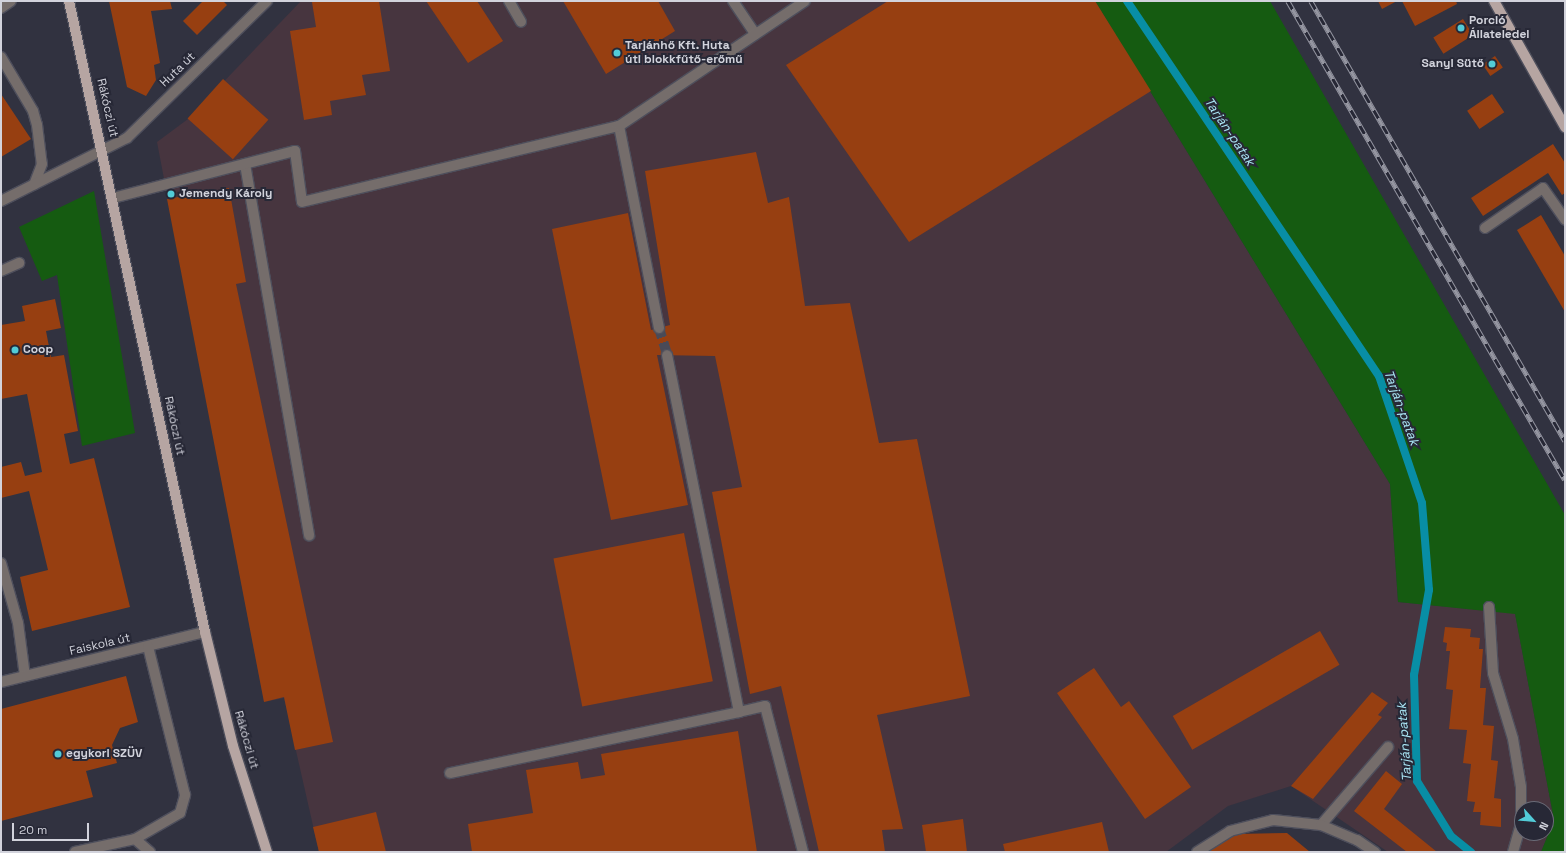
<!DOCTYPE html>
<html>
<head>
<meta charset="utf-8">
<style>
	body { margin:0 }
	#map { position:relative; width:1566px; height:853px; overflow:hidden; background:#313240; font-family:"Space Grotesk",sans-serif }
	div>[style] { position:absolute }
	.industrial>* { inset:0; background:#47353f }
	.green>* { inset:0; background:#155b11 }
	.stream>* { height:8px; margin:-4px; padding:0 4px; transform-origin:4px; border-radius:4px; background:#088ea5 }
	.building>* { inset:0; background:#973f11; transform-origin:0 0 }
	.minor-tunnel>* { height:10px; margin-top:-5px; transform-origin:0; background:repeating-linear-gradient(90deg,#494a57 0 10px,transparent 0 15px) }
	.roads { filter:drop-shadow(1px 0 #4e4f5c) drop-shadow(-1px 0 #4e4f5c) drop-shadow(0 1px #4e4f5c) drop-shadow(0 -1px #4e4f5c) }
	.minor>* { height:10px; margin:-5px; padding:0 5px; transform-origin:5px; border-radius:5px; background:#756d6b }
	.major>* { height:10px; margin:-5px; padding:0 5px; transform-origin:5px; border-radius:5px; background:#b6a5a2 }
	.rail>* { height:4.5px; margin-top:-2.25px; transform-origin:0; background:repeating-linear-gradient(90deg,#272836 0 9px,#9596a1 0 18px); box-sizing:border-box; border-block:1px solid #9596a1 }
	.dots>* { width:11px; height:11px; translate:-50% -50%; box-sizing:border-box; border:2px solid #272836; border-radius:50% }
	span { translate:-50% -50%; white-space:nowrap; text-align:center; line-height:1.15; -webkit-text-stroke:4px #272836; paint-order:stroke }
	.poi-label { font-size:12px; color:#d2d3dc; font-weight:700 }
	.left { translate:0 -50%; text-align:left }
	.right { translate:-100% -50%; text-align:right }
	.street-label { font-size:12px; color:#d2d3dc }
	.water-label { font-size:13px; color:#aae6f5; font-style:italic }
	.frame { position:absolute; inset:0; border:2px solid #d2d3dc; pointer-events:none }
	.north { position:absolute; left:1514px; top:801px; width:40px; height:40px; box-sizing:border-box; background:#272836; border:1px solid #6b6c78; border-radius:50%; rotate:117deg; font-size:11px; font-weight:700; line-height:16px; text-align:center; color:#d2d3dc }
	.north::after { content:''; display:block; margin:auto; width:14px; height:18px; background:#52cbd7; clip-path:polygon(50% 0,100% 100%,50% 72%,0 100%) }
	.scale { position:absolute; left:12px; top:823px; width:77px; height:18px; box-sizing:border-box; border:2px solid #d2d3dc; border-top:0; padding-left:5px; font-size:12px; line-height:14px; white-space:nowrap; color:#d2d3dc; -webkit-text-stroke:3px #272836; paint-order:stroke }
</style>
</head>
<body>
<div id="map">
	<div class="industrial">
		<div style="clip-path:polygon(evenodd,301px 1px,1095px 1px,1390px 484px,1398px 602px,1515px 613px,1554px 820px,1541px 852px,1388px 852px,1291px 786px,1228px 806px,1166px 852px,319px 852px,284px 698px,264px 702px,157px 142px,188px 119px,301px 1px,1522px 809px,1546px 809px,1546px 833px,1522px 833px,1522px 809px)"></div>
	</div>
	<div class="green">
		<div style="clip-path:polygon(1095px 1px,1270px 1px,1565px 515px,1565px 852px,1541px 852px,1554px 820px,1515px 614px,1398px 602px,1390px 484px)"></div>
		<div style="clip-path:polygon(94px 191px,135px 433px,82px 446px,57px 275px,42px 281px,19px 227px)"></div>
	</div>
	<div class="stream">
		<div style="left:1127px;top:1px;width:452px;rotate:56.1deg"></div>
		<div style="left:1379px;top:376px;width:134px;rotate:71.3deg"></div>
		<div style="left:1422px;top:503px;width:87px;rotate:85.4deg"></div>
		<div style="left:1429px;top:590px;width:86px;rotate:100deg"></div>
		<div style="left:1414px;top:675px;width:106px;rotate:88.4deg"></div>
		<div style="left:1417px;top:781px;width:65px;rotate:58.3deg"></div>
		<div style="left:1451px;top:836px;width:26px;rotate:39deg"></div>
	</div>
	<div class="building">
		<div style="clip-path:polygon(109px 1px,170px 1px,172px 9px,151px 11px,160px 63px,154px 65px,156px 80px,146px 96px,127px 87px)"></div>
		<div style="clip-path:polygon(203px 1px,223px 1px,227px 5px,197px 35px,183px 21px)"></div>
		<div style="clip-path:polygon(379px 1px,390px 71px,362px 75px,366px 95px,330px 101px,332px 115px,304px 120px,290px 31px,316px 27px,312px 2px)"></div>
		<div style="clip-path:polygon(426px 1px,477px 1px,503px 41px,468px 63px)"></div>
		<div style="clip-path:polygon(563px 1px,658px 1px,675px 31px,606px 74px)"></div>
		<div style="clip-path:polygon(888px 1px,1095px 1px,1151px 91px,909px 242px,786px 65px)"></div>
		<div style="clip-path:polygon(1378px 1px,1397px 1px,1382px 9px)"></div>
		<div style="clip-path:polygon(1402px 1px,1456px 1px,1457px 4px,1415px 26px)"></div>
		<div style="left:1463px;top:19px;width:19px;height:35px;rotate:58deg"></div>
		<div style="left:1495px;top:56px;width:14px;height:15px;rotate:56deg"></div>
		<div style="left:223px;top:79px;width:61px;height:53px;rotate:42deg"></div>
		<div style="clip-path:polygon(1px 94px,31px 139px,1px 157px)"></div>
		<div style="left:1492px;top:94px;width:22px;height:30px;rotate:56deg"></div>
		<div style="clip-path:polygon(1553px 144px,1565px 163px,1565px 193px,1562px 195px,1548px 173px,1483px 216px,1471px 198px)"></div>
		<div style="clip-path:polygon(756px 152px,768px 203px,789px 197px,805px 306px,850px 303px,879px 443px,917px 439px,970px 696px,877px 715px,903px 829px,882px 830px,885px 852px,819px 852px,781px 686px,750px 694px,712px 492px,742px 487px,715px 356px,657px 355px,688px 505px,611px 520px,552px 229px,628px 213px,651px 330px,670px 325px,645px 171px)"></div>
		<div style="clip-path:polygon(229px 188px,246px 282px,236px 284px,333px 742px,295px 750px,284px 697px,264px 702px,167px 199px)"></div>
		<div style="clip-path:polygon(1541px 215px,1565px 256px,1565px 312px,1517px 230px)"></div>
		<div style="clip-path:polygon(55px 299px,61px 328px,46px 331px,51px 357px,64px 355px,78px 431px,64px 434px,70px 464px,94px 458px,130px 607px,32px 631px,20px 577px,48px 570px,29px 491px,1px 498px,1px 467px,21px 462px,25px 476px,42px 472px,27px 394px,1px 399px,1px 325px,25px 321px,22px 306px)"></div>
		<div style="left:684px;top:533px;width:151px;height:133px;rotate:79deg"></div>
		<div style="clip-path:polygon(1445px 627px,1471px 629px,1470px 637px,1480px 638px,1479px 649px,1483px 649px,1480px 688px,1486px 688px,1483px 725px,1494px 726px,1491px 760px,1498px 761px,1494px 798px,1501px 799px,1501px 827px,1480px 825px,1481px 812px,1473px 812px,1475px 802px,1467px 801px,1471px 764px,1463px 763px,1467px 730px,1449px 729px,1453px 690px,1446px 689px,1450px 651px,1446px 651px,1447px 643px,1443px 642px)"></div>
		<div style="left:1320px;top:631px;width:39px;height:170px;rotate:60deg"></div>
		<div style="clip-path:polygon(1094px 668px,1121px 707px,1129px 701px,1191px 787px,1145px 819px,1057px 693px)"></div>
		<div style="clip-path:polygon(126px 676px,138px 722px,120px 728px,112px 745px,117px 763px,86px 771px,93px 797px,1px 821px,1px 709px)"></div>
		<div style="clip-path:polygon(1372px 692px,1388px 703px,1378px 715px,1382px 717px,1313px 799px,1291px 786px)"></div>
		<div style="clip-path:polygon(738px 731px,757px 852px,472px 852px,468px 824px,533px 813px,526px 770px,578px 762px,581px 779px,605px 775px,601px 754px)"></div>
		<div style="clip-path:polygon(1386px 771px,1402px 784px,1384px 809px,1437px 852px,1407px 852px,1354px 811px)"></div>
		<div style="clip-path:polygon(376px 812px,386px 852px,319px 852px,313px 827px)"></div>
		<div style="clip-path:polygon(963px 819px,967px 852px,926px 852px,922px 825px)"></div>
		<div style="clip-path:polygon(1102px 822px,1109px 852px,1005px 852px,1003px 844px)"></div>
		<div style="clip-path:polygon(1287px 833px,1310px 852px,1206px 852px,1236px 834px)"></div>
	</div>
	<div class="minor-tunnel">
		<div style="left:659px;top:328px;width:28px;rotate:73deg"></div>
	</div>
	<div class="roads">
		<div class="minor">
			<div style="left:509px;top:1px;width:24px;rotate:60deg"></div>
			<div style="left:733px;top:1px;width:40px;rotate:56deg"></div>
			<div style="left:1px;top:8px;width:12px;rotate:-35deg"></div>
			<div style="left:1px;top:57px;width:63px;rotate:59.3deg"></div>
			<div style="left:33px;top:111px;width:15px;rotate:74deg"></div>
			<div style="left:37px;top:125px;width:39px;rotate:83deg"></div>
			<div style="left:42px;top:164px;width:22px;rotate:111deg"></div>
			<div style="left:619px;top:126px;width:206px;rotate:78.8deg"></div>
			<div style="left:245px;top:164px;width:377px;rotate:80.2deg"></div>
			<div style="left:113px;top:198px;width:188px;rotate:-14.5deg"></div>
			<div style="left:295px;top:151px;width:51px;rotate:82.2deg"></div>
			<div style="left:302px;top:202px;width:326px;rotate:-13.5deg"></div>
			<div style="left:619px;top:126px;width:224px;rotate:-33.9deg"></div>
			<div style="left:1px;top:201px;width:141px;rotate:-26.6deg"></div>
			<div style="left:127px;top:138px;width:196px;rotate:-44.4deg"></div>
			<div style="left:1485px;top:228px;width:70px;rotate:-34.6deg"></div>
			<div style="left:1543px;top:188px;width:39px;rotate:55deg"></div>
			<div style="left:1px;top:271px;width:20px;rotate:-24deg"></div>
			<div style="left:1px;top:563px;width:62px;rotate:74.2deg"></div>
			<div style="left:18px;top:623px;width:53px;rotate:82.5deg"></div>
			<div style="left:1489px;top:607px;width:66px;rotate:86.5deg"></div>
			<div style="left:1493px;top:673px;width:69px;rotate:73.1deg"></div>
			<div style="left:1513px;top:739px;width:49px;rotate:80.5deg"></div>
			<div style="left:1521px;top:787px;width:37px;rotate:90deg"></div>
			<div style="left:1521px;top:824px;width:29px;rotate:106deg"></div>
			<div style="left:1px;top:682px;width:210px;rotate:-13.8deg"></div>
			<div style="left:739px;top:712px;width:27px;rotate:-13deg"></div>
			<div style="left:765px;top:706px;width:151px;rotate:75.4deg"></div>
			<div style="left:450px;top:773px;width:295px;rotate:-11.9deg"></div>
			<div style="left:739px;top:712px;width:364px;rotate:-101.4deg"></div>
			<div style="left:1321px;top:825px;width:103px;rotate:-49.3deg"></div>
			<div style="left:135px;top:839px;width:52px;rotate:-30deg"></div>
			<div style="left:180px;top:813px;width:19px;rotate:-74deg"></div>
			<div style="left:185px;top:795px;width:153px;rotate:-104deg"></div>
			<div style="left:75px;top:852px;width:61px;rotate:-12.2deg"></div>
			<div style="left:135px;top:839px;width:20px;rotate:41deg"></div>
			<div style="left:1197px;top:852px;width:39px;rotate:-32deg"></div>
			<div style="left:1230px;top:831px;width:44px;rotate:-14.3deg"></div>
			<div style="left:1273px;top:820px;width:48px;rotate:5.9deg"></div>
			<div style="left:1321px;top:825px;width:39px;rotate:23deg"></div>
			<div style="left:1357px;top:840px;width:22px;rotate:34deg"></div>
		</div>
		<div class="major">
			<div style="left:69px;top:1px;width:645px;rotate:77.84deg"></div>
			<div style="left:205px;top:632px;width:117px;rotate:76.2deg"></div>
			<div style="left:233px;top:746px;width:111px;rotate:72.2deg"></div>
			<div style="left:1494px;top:1px;width:145px;rotate:60.6deg"></div>
		</div>
	</div>
	<div class="rail">
		<div style="left:1288px;top:1px;width:553px;rotate:59.96deg"></div>
		<div style="left:1311px;top:1px;width:508px;rotate:60deg"></div>
	</div>
	<div class="dots">
		<div style="left:1461px;top:28px;background:#52cbd7"></div>
		<div style="left:617px;top:53px;background:#52cbd7"></div>
		<div style="left:1492px;top:64px;background:#52cbd7"></div>
		<div style="left:171px;top:194px;background:#52cbd7"></div>
		<div style="left:15px;top:350px;background:#52cbd7"></div>
		<div style="left:58px;top:754px;background:#52cbd7"></div>
	</div>
	<div class="poi-label">
		<span class="left" style="left:1469px;top:28px">Porció<br>Állateledel</span>
		<span class="left" style="left:625px;top:53px">Tarjánhő Kft. Huta<br>úti blokkfűtő-erőmű</span>
		<span class="right" style="left:1484px;top:64px">Sanyi Sütő</span>
		<span class="left" style="left:179px;top:194px">Jemendy Károly</span>
		<span class="left" style="left:23px;top:350px">Coop</span>
		<span class="left" style="left:66px;top:754px">egykori SZÜV</span>
	</div>
	<div class="street-label">
		<span style="left:178px;top:70px;rotate:-44deg">Huta út</span>
		<span style="left:107px;top:108px;rotate:77deg">Rákóczi út</span>
		<span style="left:174px;top:426px;rotate:78deg">Rákóczi út</span>
		<span style="left:100px;top:645px;rotate:-13deg">Faiskola út</span>
		<span style="left:246px;top:740px;rotate:74deg">Rákóczi út</span>
	</div>
	<div class="water-label">
		<span style="left:1229px;top:132px;rotate:56deg">Tarján-patak</span>
		<span style="left:1401px;top:408px;rotate:70deg">Tarján-patak</span>
		<span style="left:1405px;top:742px;rotate:-94deg">Tarján-patak</span>
	</div>
	<div class="frame"></div>
	<div class="north">N</div>
	<div class="scale">20 m</div>
</div>
</body>
</html>
